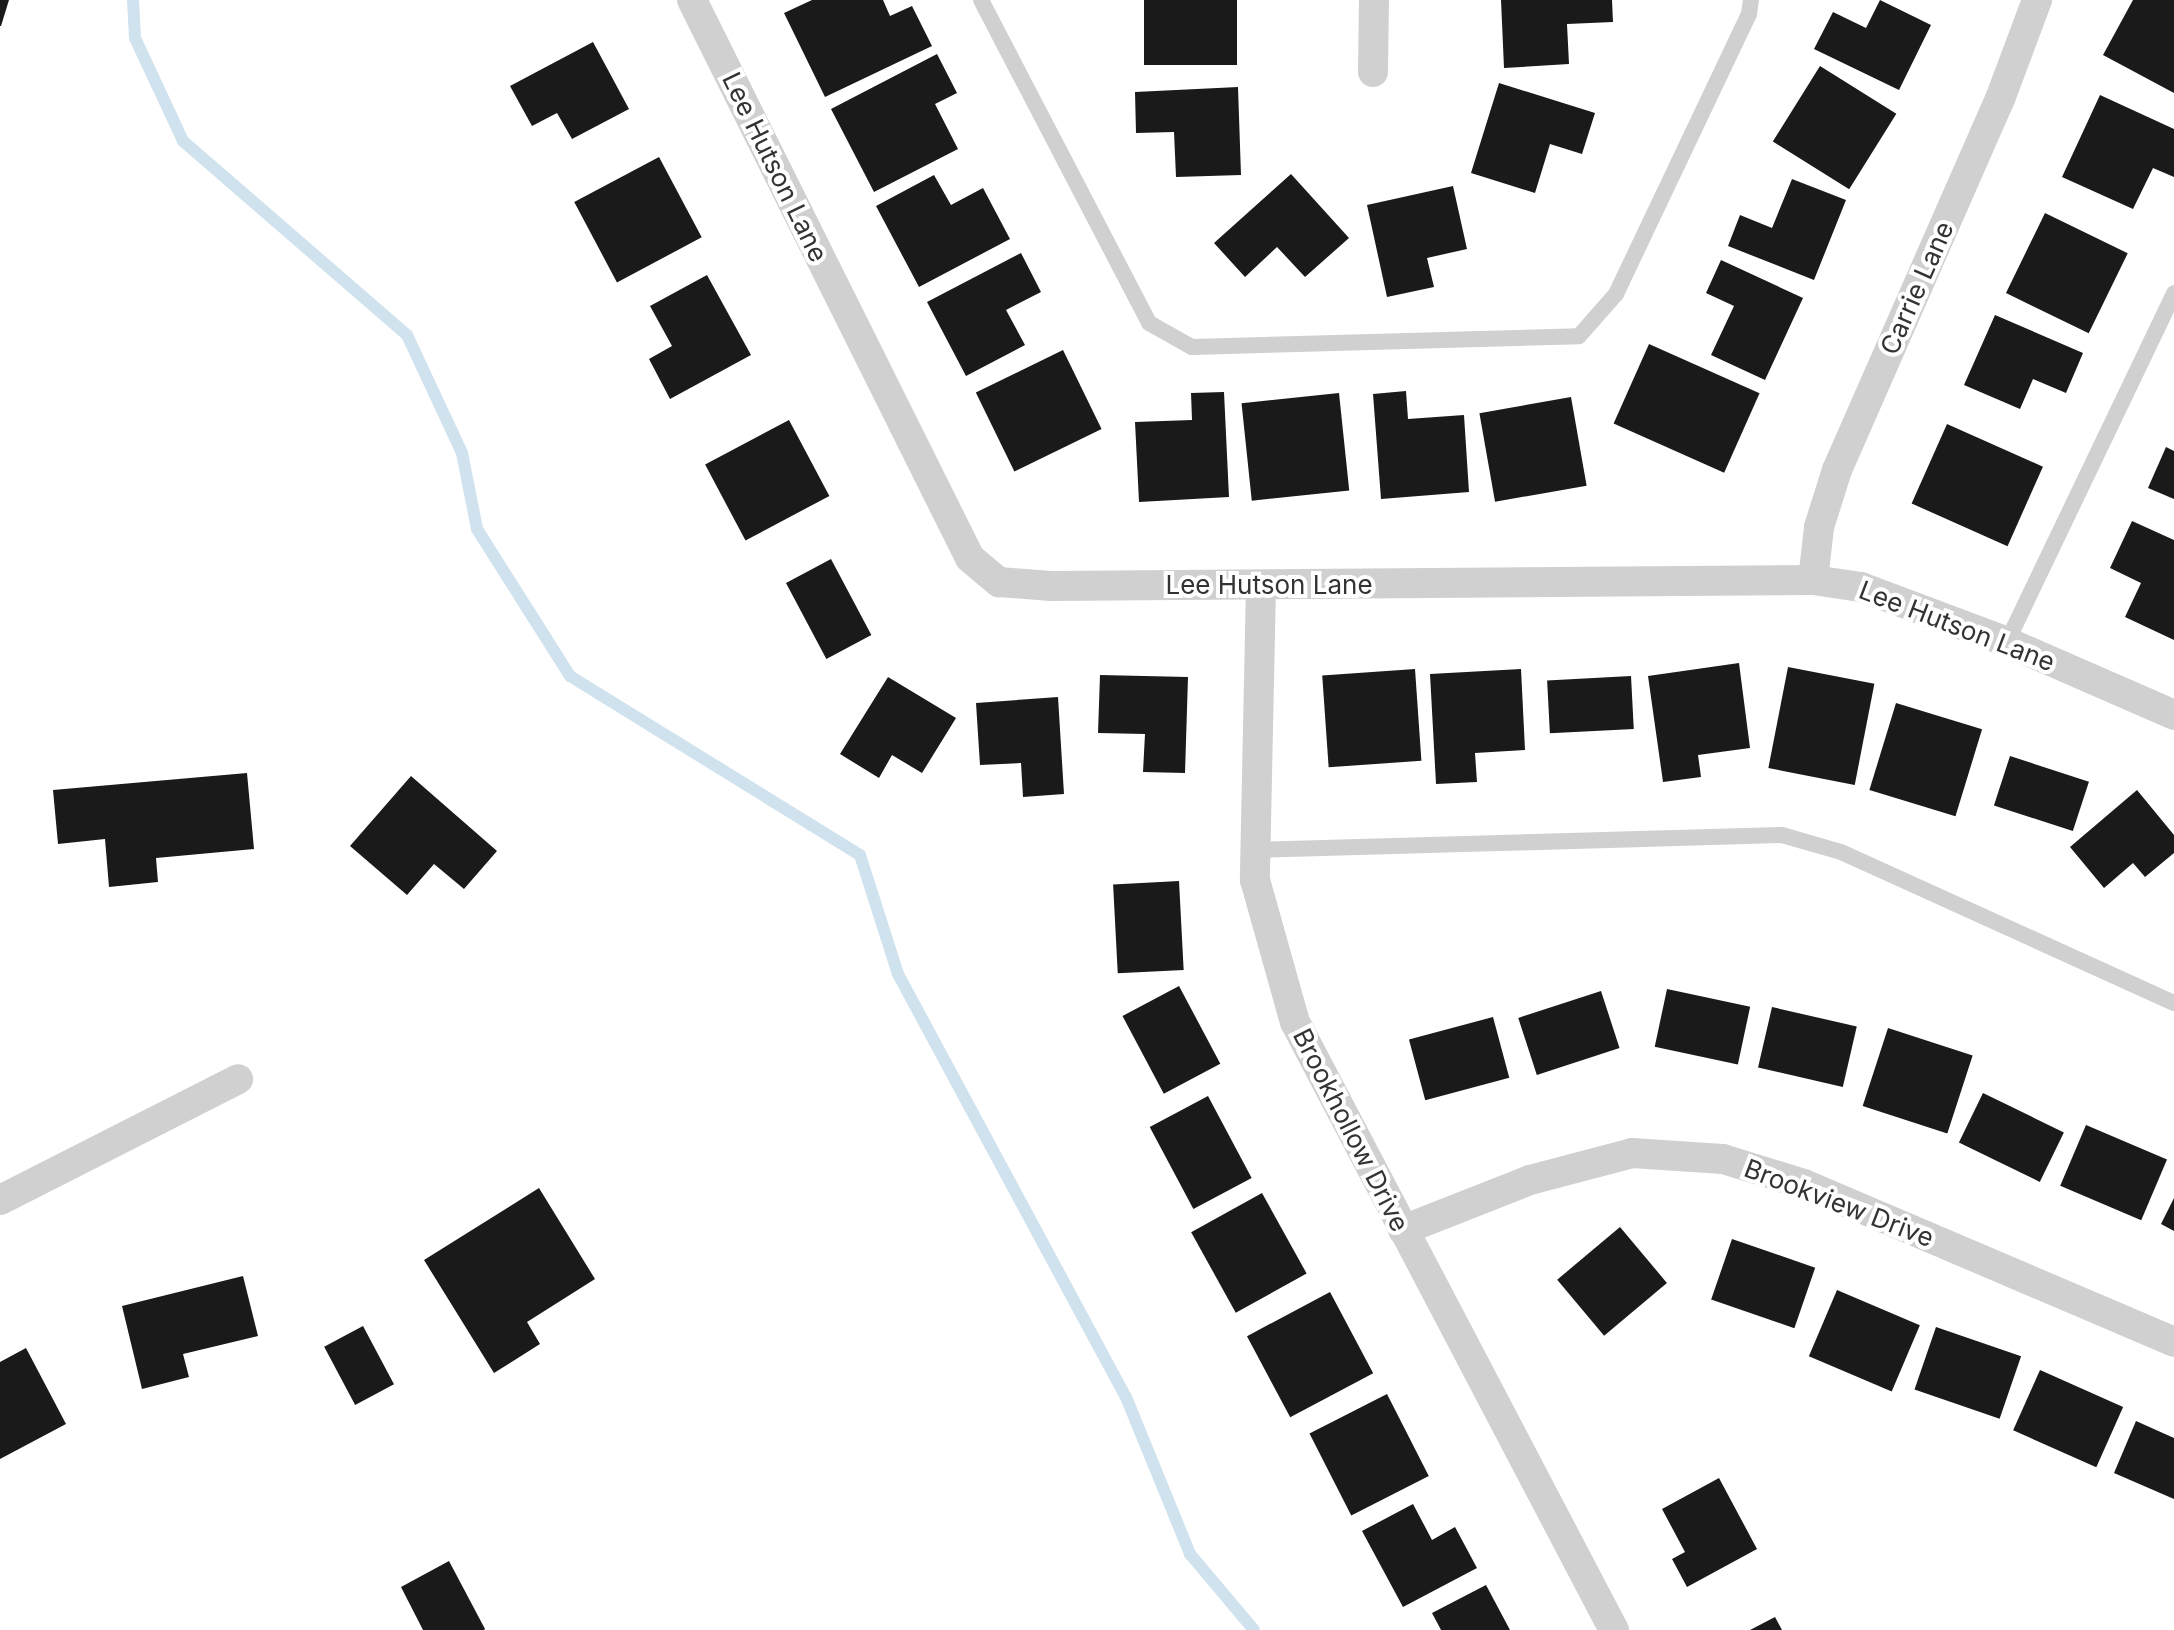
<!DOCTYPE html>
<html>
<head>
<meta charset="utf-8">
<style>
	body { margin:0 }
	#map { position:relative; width:2174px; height:1630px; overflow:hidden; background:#fff; font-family:Inter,sans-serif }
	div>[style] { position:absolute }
	.stream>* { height:12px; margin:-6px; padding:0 6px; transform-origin:6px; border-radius:6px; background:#cfe2ee }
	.building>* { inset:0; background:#1a1a1a; transform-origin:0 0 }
	.lane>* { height:16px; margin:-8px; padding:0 8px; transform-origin:8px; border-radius:8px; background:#d0d0d0 }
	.street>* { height:30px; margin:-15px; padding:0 15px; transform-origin:15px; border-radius:15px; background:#d0d0d0 }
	span { translate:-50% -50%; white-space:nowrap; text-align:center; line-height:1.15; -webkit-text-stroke:8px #fff; paint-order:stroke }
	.street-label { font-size:26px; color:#333 }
</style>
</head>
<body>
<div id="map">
	<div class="stream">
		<div style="left:133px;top:0;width:38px;rotate:87deg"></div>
		<div style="left:135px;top:38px;width:114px;rotate:65deg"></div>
		<div style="left:183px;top:141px;width:296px;rotate:40.9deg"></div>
		<div style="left:407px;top:335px;width:130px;rotate:65deg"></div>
		<div style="left:462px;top:453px;width:77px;rotate:78.8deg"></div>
		<div style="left:477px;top:529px;width:174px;rotate:57.7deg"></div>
		<div style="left:570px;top:676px;width:341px;rotate:31.7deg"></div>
		<div style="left:860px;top:855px;width:125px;rotate:72.3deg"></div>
		<div style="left:898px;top:974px;width:481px;rotate:61.7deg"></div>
		<div style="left:1126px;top:1397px;width:170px;rotate:67.8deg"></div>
		<div style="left:1190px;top:1554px;width:99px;rotate:49.9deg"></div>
	</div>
	<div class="building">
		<div style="clip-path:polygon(0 0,9px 0,1px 26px,0 26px)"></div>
		<div style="clip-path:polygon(812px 0,883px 0,890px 16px,912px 6px,932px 46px,825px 97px,784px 13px)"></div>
		<div style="left:1144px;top:0;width:93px;height:65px"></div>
		<div style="clip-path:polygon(1501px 0,1612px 0,1613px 22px,1567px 24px,1569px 64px,1504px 68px)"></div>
		<div style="clip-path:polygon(1880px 0,1931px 25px,1899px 90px,1814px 49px,1833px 12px,1866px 28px)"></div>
		<div style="clip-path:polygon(2133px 0,2174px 0,2174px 93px,2103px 55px)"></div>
		<div style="clip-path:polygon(593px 42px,629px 109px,572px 139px,557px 113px,532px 126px,510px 86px)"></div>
		<div style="clip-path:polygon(937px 54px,957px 93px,935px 104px,958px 149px,874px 192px,831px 109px)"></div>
		<div style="left:1820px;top:66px;width:90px;height:89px;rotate:32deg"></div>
		<div style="clip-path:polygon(1499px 83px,1595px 113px,1582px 154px,1550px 144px,1535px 193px,1471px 173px)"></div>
		<div style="clip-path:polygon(1238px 87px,1241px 175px,1176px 177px,1174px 132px,1136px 133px,1135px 92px)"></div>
		<div style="clip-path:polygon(2100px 95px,2174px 129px,2174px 177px,2153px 168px,2133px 209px,2062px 177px)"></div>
		<div style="left:659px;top:157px;width:91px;height:96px;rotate:62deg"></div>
		<div style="clip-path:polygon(1291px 174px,1349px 238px,1305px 277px,1277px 247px,1245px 277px,1214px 243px)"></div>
		<div style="clip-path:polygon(934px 175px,951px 205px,983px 188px,1010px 239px,919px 287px,876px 206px)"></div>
		<div style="clip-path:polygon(1792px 179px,1846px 200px,1814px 280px,1728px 246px,1740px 215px,1772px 228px)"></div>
		<div style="clip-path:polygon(1453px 186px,1467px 249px,1427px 258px,1434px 287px,1387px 297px,1367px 205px)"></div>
		<div style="left:2045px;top:213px;width:92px;height:89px;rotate:26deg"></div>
		<div style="clip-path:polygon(1021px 253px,1041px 292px,1006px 310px,1025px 345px,966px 376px,927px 302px)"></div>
		<div style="clip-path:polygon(1721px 260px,1803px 298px,1765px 380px,1711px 355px,1734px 306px,1706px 293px)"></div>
		<div style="clip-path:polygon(707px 275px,751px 355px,670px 399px,649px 359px,672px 346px,650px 306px)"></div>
		<div style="clip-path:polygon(1995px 315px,2083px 353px,2066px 393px,2033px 379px,2020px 409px,1964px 385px)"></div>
		<div style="left:1649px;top:344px;width:121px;height:87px;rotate:24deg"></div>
		<div style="left:1063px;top:350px;width:88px;height:97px;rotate:64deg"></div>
		<div style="clip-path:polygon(1406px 391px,1408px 419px,1464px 415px,1469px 492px,1381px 499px,1373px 394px)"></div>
		<div style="clip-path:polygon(1224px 392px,1229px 497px,1139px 502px,1135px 422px,1192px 420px,1191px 393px)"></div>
		<div style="left:1339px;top:393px;width:98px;height:98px;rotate:84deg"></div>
		<div style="left:1571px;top:397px;width:90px;height:93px;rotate:80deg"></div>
		<div style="left:789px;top:420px;width:86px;height:95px;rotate:62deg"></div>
		<div style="left:1947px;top:424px;width:105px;height:87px;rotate:24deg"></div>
		<div style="clip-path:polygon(2166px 447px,2174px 451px,2174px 499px,2148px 488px)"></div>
		<div style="clip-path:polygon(2132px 521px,2174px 540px,2174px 640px,2125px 617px,2141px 583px,2110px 568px)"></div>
		<div style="left:831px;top:559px;width:86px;height:51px;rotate:62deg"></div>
		<div style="clip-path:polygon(1739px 663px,1750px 748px,1698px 755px,1701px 777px,1663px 782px,1648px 676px)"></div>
		<div style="left:1788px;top:667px;width:88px;height:103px;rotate:11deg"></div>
		<div style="left:1415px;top:669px;width:92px;height:93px;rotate:86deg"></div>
		<div style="clip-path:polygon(1521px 669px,1525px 750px,1475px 753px,1477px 782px,1436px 784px,1430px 674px)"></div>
		<div style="clip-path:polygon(1100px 675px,1188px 677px,1185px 773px,1143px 772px,1145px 734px,1098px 733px)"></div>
		<div style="left:1631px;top:676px;width:53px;height:84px;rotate:87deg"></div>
		<div style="clip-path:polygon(888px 677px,956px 718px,922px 773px,892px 755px,879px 778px,840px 754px)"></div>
		<div style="clip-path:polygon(1058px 697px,1064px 794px,1023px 797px,1021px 763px,980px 765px,976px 703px)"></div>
		<div style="left:1896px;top:703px;width:90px;height:91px;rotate:17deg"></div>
		<div style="left:2010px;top:756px;width:83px;height:52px;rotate:18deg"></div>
		<div style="clip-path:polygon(247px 773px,254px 849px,156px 858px,158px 882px,109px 887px,105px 839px,58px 844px,53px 790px)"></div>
		<div style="clip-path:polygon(411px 776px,497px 851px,464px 889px,434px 864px,407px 895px,350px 846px)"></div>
		<div style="clip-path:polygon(2137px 790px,2174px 835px,2174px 853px,2145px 877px,2133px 863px,2104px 888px,2070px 847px)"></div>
		<div style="left:1179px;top:881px;width:89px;height:66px;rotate:87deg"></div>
		<div style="left:1179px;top:986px;width:88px;height:64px;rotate:62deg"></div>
		<div style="left:1667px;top:989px;width:85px;height:59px;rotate:12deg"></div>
		<div style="left:1601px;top:991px;width:60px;height:87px;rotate:72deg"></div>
		<div style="left:1772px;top:1007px;width:87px;height:62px;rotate:13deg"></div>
		<div style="left:1493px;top:1017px;width:63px;height:87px;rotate:75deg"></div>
		<div style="left:1888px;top:1028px;width:89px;height:82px;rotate:18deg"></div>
		<div style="left:1983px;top:1093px;width:90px;height:55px;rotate:26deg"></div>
		<div style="left:1208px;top:1096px;width:93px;height:66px;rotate:62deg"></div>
		<div style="left:2086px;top:1125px;width:88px;height:66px;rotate:23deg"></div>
		<div style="clip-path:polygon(539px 1188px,595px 1279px,527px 1322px,540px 1344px,494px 1373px,424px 1260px)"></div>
		<div style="left:1262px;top:1193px;width:92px;height:81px;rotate:61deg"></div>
		<div style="clip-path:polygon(2174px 1198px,2174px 1231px,2161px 1224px)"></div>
		<div style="left:1620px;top:1227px;width:73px;height:82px;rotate:50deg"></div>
		<div style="left:1732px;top:1239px;width:88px;height:64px;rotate:19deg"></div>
		<div style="clip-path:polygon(243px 1276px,258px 1336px,183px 1354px,189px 1377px,142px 1389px,122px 1306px)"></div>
		<div style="left:1837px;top:1290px;width:90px;height:72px;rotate:23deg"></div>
		<div style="left:1330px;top:1292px;width:92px;height:94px;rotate:62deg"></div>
		<div style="left:363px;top:1326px;width:66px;height:44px;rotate:62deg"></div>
		<div style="left:1936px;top:1327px;width:90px;height:66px;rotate:19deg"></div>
		<div style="clip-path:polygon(26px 1348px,66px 1424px,0 1459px,0 1362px)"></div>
		<div style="left:2040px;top:1370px;width:91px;height:66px;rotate:24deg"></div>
		<div style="left:1387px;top:1394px;width:92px;height:87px;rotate:63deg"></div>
		<div style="clip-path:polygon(2136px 1421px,2174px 1438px,2174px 1499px,2114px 1473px)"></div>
		<div style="clip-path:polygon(1719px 1478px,1757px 1549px,1687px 1587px,1672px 1559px,1685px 1552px,1662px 1509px)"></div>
		<div style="clip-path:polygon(1413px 1504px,1432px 1540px,1455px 1527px,1477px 1568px,1403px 1607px,1362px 1531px)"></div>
		<div style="clip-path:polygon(449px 1561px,485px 1629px,484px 1630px,423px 1630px,401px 1587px)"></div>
		<div style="clip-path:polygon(1486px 1585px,1510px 1630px,1441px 1630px,1432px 1613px)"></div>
		<div style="clip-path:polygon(1775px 1617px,1782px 1630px,1750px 1630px)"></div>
	</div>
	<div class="lane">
		<div style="left:981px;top:0;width:364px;rotate:62.5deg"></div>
		<div style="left:1149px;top:323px;width:49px;rotate:29.2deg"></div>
		<div style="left:1192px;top:347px;width:387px;rotate:-1.6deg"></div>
		<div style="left:1579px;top:336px;width:56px;rotate:-48.6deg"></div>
		<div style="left:1616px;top:294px;width:310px;rotate:-64.6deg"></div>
		<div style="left:1749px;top:14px;width:14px;rotate:-82deg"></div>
		<div style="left:2007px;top:642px;width:387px;rotate:-64.4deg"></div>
		<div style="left:1256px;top:850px;width:526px;rotate:-1.63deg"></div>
		<div style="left:1782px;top:835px;width:61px;rotate:16.1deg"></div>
		<div style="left:1841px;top:852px;width:366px;rotate:24.4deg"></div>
	</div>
	<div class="street">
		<div style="left:692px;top:0;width:623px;rotate:63.52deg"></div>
		<div style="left:970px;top:558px;width:38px;rotate:40deg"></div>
		<div style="left:999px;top:582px;width:52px;rotate:4.4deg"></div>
		<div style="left:1051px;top:586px;width:762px;rotate:-0.45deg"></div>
		<div style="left:1813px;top:580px;width:49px;rotate:8.3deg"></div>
		<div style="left:1861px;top:587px;width:156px;rotate:20.6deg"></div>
		<div style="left:2007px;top:642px;width:182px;rotate:23.6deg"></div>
		<div style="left:1373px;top:72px;width:72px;rotate:-89.2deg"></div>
		<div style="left:1813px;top:580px;width:53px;rotate:-83.5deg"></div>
		<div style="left:1819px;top:527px;width:60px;rotate:-72.5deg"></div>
		<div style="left:1837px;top:470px;width:405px;rotate:-66.3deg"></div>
		<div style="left:2000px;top:99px;width:106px;rotate:-69.5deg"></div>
		<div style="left:1261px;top:585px;width:295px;rotate:91.2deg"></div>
		<div style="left:1255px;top:880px;width:148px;rotate:74.3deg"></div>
		<div style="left:1295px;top:1022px;width:687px;rotate:62.32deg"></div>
		<div style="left:0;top:1200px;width:267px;rotate:-26.9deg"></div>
		<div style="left:1403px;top:1230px;width:136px;rotate:-21.5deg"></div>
		<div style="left:1530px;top:1180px;width:106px;rotate:-14.8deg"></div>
		<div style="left:1632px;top:1153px;width:91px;rotate:3.8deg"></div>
		<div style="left:1723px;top:1159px;width:85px;rotate:17.2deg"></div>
		<div style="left:1804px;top:1184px;width:402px;rotate:23.1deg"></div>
	</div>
	<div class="street-label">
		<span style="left:775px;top:167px;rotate:64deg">Lee Hutson Lane</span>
		<span style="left:1917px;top:288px;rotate:-66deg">Carrie Lane</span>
		<span style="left:1269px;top:585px">Lee Hutson Lane</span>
		<span style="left:1957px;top:626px;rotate:21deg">Lee Hutson Lane</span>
		<span style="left:1351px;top:1130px;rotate:63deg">Brookhollow Drive</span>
		<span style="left:1839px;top:1203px;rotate:21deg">Brookview Drive</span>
	</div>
</div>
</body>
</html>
